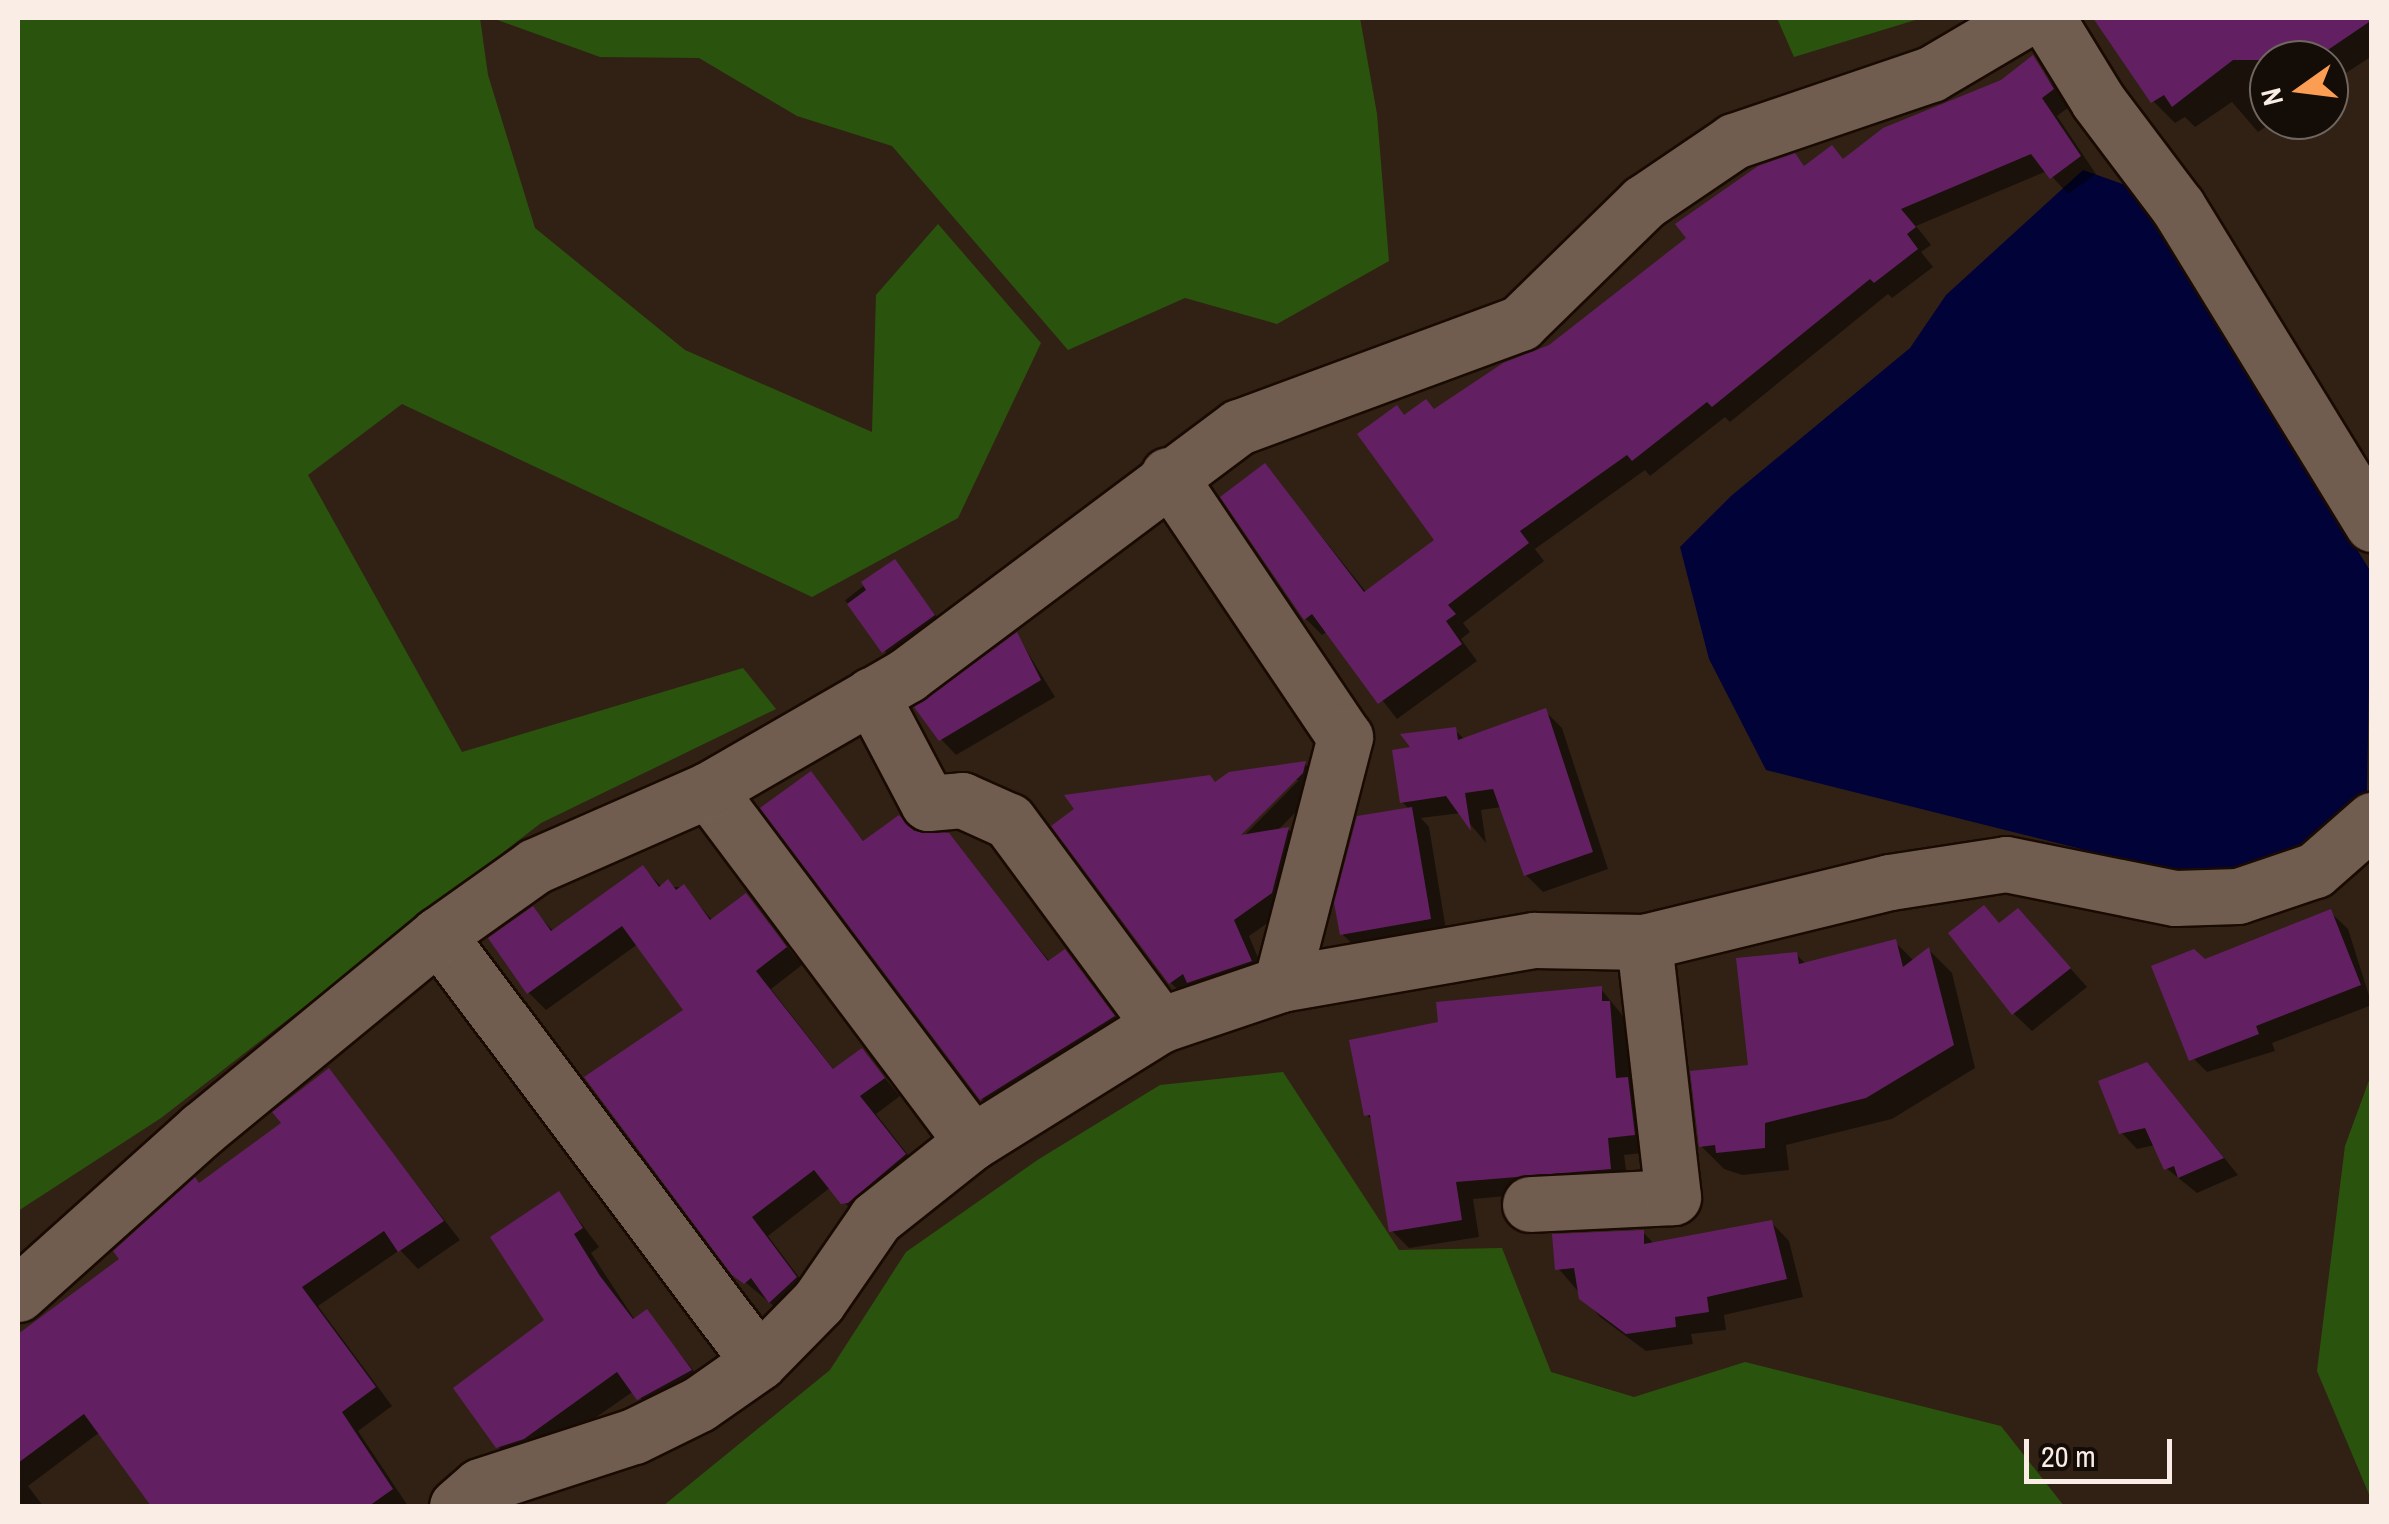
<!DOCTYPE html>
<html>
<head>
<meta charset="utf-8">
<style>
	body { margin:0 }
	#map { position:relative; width:2389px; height:1524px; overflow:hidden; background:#312115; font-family:"Archivo Narrow",sans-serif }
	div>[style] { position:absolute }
	.green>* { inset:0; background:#2a540d }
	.water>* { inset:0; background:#000238 }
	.shadow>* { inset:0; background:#0007; transform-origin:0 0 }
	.building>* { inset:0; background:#622062 }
	.roads { filter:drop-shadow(2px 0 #190a02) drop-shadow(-2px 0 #190a02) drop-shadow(0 2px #190a02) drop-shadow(0 -2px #190a02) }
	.minor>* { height:55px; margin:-27.5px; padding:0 27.5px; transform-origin:27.5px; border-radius:27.5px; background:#715d50 }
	span { translate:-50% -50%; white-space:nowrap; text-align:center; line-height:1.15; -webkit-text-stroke:8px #140c07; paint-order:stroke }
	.frame { position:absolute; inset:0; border:20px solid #f9ede5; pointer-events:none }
	.north { position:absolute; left:2249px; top:40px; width:100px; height:100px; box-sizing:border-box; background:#140c07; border:2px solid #706660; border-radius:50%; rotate:256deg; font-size:28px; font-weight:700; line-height:40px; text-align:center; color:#f9ede5 }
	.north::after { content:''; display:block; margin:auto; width:35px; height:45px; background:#fc9d54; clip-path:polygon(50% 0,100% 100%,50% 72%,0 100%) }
	.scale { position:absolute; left:2024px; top:1439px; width:148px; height:45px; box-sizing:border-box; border:5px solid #f9ede5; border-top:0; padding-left:12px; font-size:30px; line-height:35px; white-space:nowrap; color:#f9ede5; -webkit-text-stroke:8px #140c07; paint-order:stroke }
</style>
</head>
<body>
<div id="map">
	<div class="green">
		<div style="clip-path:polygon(18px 18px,480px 18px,488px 75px,535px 228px,685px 350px,872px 432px,876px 295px,938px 224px,1041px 343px,958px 518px,812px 597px,402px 404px,308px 475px,462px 752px,743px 668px,776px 709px,541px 823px,161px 1118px,18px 1211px)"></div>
		<div style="clip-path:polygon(492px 18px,1360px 18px,1377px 114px,1389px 261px,1277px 324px,1185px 298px,1068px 350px,892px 146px,797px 116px,699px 58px,600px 57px)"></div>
		<div style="clip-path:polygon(1777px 18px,1922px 18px,1794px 57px)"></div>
		<div style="clip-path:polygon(1283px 1072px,1399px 1250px,1502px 1248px,1551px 1372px,1634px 1397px,1745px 1362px,2001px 1426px,2064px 1506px,663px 1506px,830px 1370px,906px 1252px,1039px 1159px,1160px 1085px)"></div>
		<div style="clip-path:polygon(2371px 1075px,2371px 1499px,2317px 1371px,2345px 1146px)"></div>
	</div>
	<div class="water">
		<div style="clip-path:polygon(2083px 170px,2131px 187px,2371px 572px,2367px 791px,2317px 838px,2258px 864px,2197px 878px,1766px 770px,1709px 659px,1680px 547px,1731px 496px,1910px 348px,1946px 295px)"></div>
	</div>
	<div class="shadow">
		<div style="clip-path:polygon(2112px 18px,2372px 18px,2372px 56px,2329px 84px,2329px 60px,2269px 60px,2269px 120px,2276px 120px,2258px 132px,2232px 102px,2195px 127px,2185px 117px,2175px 123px,2153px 101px,2101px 25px)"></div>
		<div style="clip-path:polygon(2033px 59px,2069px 107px,2057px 116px,2096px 174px,2068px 194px,2047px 171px,1916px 226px,1931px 245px,1921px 252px,1933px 267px,1892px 298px,1888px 294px,1730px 422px,1725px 417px,1650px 476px,1645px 470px,1535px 549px,1544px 561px,1463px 623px,1470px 632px,1461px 639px,1477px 661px,1397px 719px,1328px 631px,1322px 635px,1306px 619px,1224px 497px,1265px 466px,1367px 593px,1438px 541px,1405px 417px,1435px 411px,1550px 347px,1794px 156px,1806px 168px,1845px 161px,2002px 82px)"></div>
		<div style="left:894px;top:562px;width:93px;height:62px;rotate:52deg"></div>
		<div style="clip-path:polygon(1017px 635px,1055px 697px,956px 755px,941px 739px)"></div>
		<div style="clip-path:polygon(1545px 711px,1562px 728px,1608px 869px,1543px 892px,1526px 875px,1502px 807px,1481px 810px,1486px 843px,1461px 813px,1421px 818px,1429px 827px,1447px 936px,1360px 951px,1342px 934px,1410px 810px,1402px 802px,1414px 749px,1455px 730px,1465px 740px)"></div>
		<div style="clip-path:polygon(evenodd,1305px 764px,1321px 780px,1319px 789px,1276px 832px,1289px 830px,1304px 845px,1288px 909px,1249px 936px,1266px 977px,1186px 998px,1170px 982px,1216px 785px,1231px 774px,1305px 764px,1292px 780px,1299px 780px,1234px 846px,1231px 842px,1292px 780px)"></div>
		<div style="clip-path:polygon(810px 774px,865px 843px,947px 835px,1050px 962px,1064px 952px,1130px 1035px,999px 1116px,982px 1099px)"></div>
		<div style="clip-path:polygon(643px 868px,662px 887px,683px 887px,713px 921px,746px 896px,802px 965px,771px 989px,835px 1071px,862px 1051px,900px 1096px,876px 1114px,922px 1173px,860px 1220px,831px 1187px,768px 1236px,813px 1296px,788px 1318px,745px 1282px,687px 1011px,638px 944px,546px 1010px,529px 993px,533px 909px,554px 932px)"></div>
		<div style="clip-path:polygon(2330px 912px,2348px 929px,2372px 1005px,2272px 1043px,2275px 1051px,2207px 1072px,2189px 1054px,2204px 962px)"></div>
		<div style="clip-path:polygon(2036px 930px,2087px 987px,2032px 1031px,2013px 1013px)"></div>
		<div style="clip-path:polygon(1895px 942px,1915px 962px,1929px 950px,1952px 973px,1975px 1068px,1892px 1119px,1786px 1145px,1789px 1170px,1742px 1175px,1724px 1169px,1701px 1146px,1751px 1068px,1796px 954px,1806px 964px)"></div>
		<div style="clip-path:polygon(1601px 989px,1627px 1021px,1631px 1084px,1645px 1097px,1651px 1152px,1624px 1155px,1628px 1185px,1473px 1199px,1479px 1237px,1409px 1248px,1392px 1231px,1374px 1122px,1367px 1115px)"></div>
		<div style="clip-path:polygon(2146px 1065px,2163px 1082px,2238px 1175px,2197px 1193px,2166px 1168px,2155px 1145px,2137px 1149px,2121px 1132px)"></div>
		<div style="clip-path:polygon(328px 1071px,460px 1240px,418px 1269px,400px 1250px,318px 1306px,392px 1406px,358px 1431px,408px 1506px,154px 1506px,100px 1432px,28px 1486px,43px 1506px,18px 1506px,18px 1355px,200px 1186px,285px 1124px)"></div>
		<div style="clip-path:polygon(559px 1194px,599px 1247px,591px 1253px,635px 1320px,647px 1312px,708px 1389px,657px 1416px,634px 1391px,537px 1458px,517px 1465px,498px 1446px,548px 1321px)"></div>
		<div style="clip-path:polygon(1771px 1222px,1789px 1241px,1803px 1297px,1724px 1315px,1726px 1330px,1691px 1334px,1693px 1344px,1646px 1351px,1600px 1317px,1558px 1268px,1643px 1232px,1655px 1245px)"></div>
	</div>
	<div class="building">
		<div style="clip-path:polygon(2093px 18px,2372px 18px,2372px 20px,2313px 60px,2233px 60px,2172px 107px,2164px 95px,2151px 103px)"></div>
		<div style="clip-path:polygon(2033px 55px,2054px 89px,2042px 98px,2081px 156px,2050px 179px,2031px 154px,1901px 209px,1916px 227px,1907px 234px,1918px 249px,1874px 283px,1870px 279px,1712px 407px,1707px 402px,1632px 461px,1627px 455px,1520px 531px,1529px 543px,1448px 605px,1456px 614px,1446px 621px,1462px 644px,1378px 704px,1312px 614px,1304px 620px,1220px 497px,1265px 463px,1364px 592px,1434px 540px,1357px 434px,1397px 405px,1404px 415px,1426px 399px,1434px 409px,1503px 363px,1549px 345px,1686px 238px,1675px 224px,1758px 166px,1795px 153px,1804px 166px,1832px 145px,1843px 159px,1883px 128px,2001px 80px)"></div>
		<div style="clip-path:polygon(895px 559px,935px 615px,882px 653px,847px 604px,866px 590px,861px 582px)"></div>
		<div style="clip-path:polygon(1017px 632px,1041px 680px,939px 741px,914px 707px)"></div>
		<div style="clip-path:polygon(1546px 708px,1593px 852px,1524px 876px,1493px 789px,1465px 793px,1471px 831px,1446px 796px,1400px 803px,1392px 750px,1410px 747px,1400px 734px,1456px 727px,1458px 740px)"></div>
		<div style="clip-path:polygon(1306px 761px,1303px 773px,1241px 835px,1289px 827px,1272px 893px,1234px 920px,1252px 961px,1187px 983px,1183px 974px,1169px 984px,1051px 826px,1074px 809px,1064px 795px,1210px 775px,1215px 782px,1229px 772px)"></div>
		<div style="clip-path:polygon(811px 771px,863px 841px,899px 815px,914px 831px,949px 833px,1048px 961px,1065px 949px,1115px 1016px,980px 1100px,760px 808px)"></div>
		<div style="clip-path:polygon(1412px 807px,1431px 919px,1340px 935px,1334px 903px,1357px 816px)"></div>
		<div style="clip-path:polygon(643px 865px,659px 887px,668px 879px,676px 890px,684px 884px,710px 920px,746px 893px,787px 947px,756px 971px,833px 1069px,862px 1048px,885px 1078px,860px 1096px,906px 1154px,848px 1203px,841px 1204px,814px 1170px,752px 1217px,797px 1277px,769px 1303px,751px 1278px,744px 1284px,732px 1275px,584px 1077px,683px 1010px,622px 926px,527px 994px,488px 938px,533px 906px,551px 931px)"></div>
		<div style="clip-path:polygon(1984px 905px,1999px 923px,2018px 908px,2071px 968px,2012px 1015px,1948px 933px)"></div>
		<div style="clip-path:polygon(2331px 909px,2361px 985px,2256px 1026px,2259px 1034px,2189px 1061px,2151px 966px,2194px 949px,2205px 959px)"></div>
		<div style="clip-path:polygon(1896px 939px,1903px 967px,1929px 947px,1954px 1045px,1866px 1098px,1765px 1123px,1765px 1148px,1716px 1153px,1715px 1145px,1699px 1147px,1690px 1071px,1748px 1065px,1736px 958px,1797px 952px,1799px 964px)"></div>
		<div style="clip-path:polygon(1602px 986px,1602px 1001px,1610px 1001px,1616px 1078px,1628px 1077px,1635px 1135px,1608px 1138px,1611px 1169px,1456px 1182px,1462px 1220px,1389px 1232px,1370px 1115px,1364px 1116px,1349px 1040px,1438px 1022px,1436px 1002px)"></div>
		<div style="clip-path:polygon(2147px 1062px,2224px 1158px,2178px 1178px,2174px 1166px,2164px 1170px,2145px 1128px,2119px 1134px,2098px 1081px)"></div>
		<div style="clip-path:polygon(329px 1068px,444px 1221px,398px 1252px,384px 1231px,302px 1287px,376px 1387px,342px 1412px,393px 1489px,369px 1506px,151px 1506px,84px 1414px,18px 1463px,18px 1334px,119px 1259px,113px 1251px,195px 1177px,199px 1183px,281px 1123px,272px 1112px)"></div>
		<div style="clip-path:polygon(559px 1191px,583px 1228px,574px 1234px,600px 1276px,633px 1319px,647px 1309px,692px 1370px,637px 1400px,617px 1372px,524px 1439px,496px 1448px,453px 1388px,544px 1320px,490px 1237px)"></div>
		<div style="clip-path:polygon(1772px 1220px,1787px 1279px,1707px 1297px,1709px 1312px,1675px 1317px,1676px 1327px,1626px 1334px,1579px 1299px,1574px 1268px,1555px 1270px,1552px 1234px,1644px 1230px,1644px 1244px)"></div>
	</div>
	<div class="roads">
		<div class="minor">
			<div style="left:2047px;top:18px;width:97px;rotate:58.4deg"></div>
			<div style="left:2098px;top:101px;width:133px;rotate:53deg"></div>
			<div style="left:2178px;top:207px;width:372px;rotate:58.5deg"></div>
			<div style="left:1168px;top:475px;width:316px;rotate:56deg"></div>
			<div style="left:1345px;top:737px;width:255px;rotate:104.5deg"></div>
			<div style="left:871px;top:695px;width:122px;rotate:62.2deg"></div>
			<div style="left:928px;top:803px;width:34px;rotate:-5deg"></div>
			<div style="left:962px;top:800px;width:51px;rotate:24.1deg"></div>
			<div style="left:1009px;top:821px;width:254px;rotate:53.5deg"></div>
			<div style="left:708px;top:790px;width:440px;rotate:53.1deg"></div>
			<div style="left:438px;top:935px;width:534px;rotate:53.07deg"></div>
			<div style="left:1530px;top:1204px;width:143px;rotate:-2.8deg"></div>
			<div style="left:1673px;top:1197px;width:257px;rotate:-96.5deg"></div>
			<div style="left:18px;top:1294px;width:247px;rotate:-41.9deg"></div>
			<div style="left:202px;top:1129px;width:306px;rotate:-39.4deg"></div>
			<div style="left:438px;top:935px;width:119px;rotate:-35.4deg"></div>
			<div style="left:535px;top:866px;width:189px;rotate:-23.7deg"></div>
			<div style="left:708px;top:790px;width:230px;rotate:-30deg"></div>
			<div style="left:907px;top:675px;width:414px;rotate:-36.8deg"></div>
			<div style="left:1239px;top:427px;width:300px;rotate:-20.3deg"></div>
			<div style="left:1520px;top:323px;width:173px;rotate:-44.3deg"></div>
			<div style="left:1644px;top:202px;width:109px;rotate:-34.1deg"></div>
			<div style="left:1734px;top:141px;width:208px;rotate:-18.8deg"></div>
			<div style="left:1931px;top:74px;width:110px;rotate:-30.5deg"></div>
			<div style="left:457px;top:1506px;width:30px;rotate:-41deg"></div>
			<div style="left:480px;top:1486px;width:162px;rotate:-18deg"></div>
			<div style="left:634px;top:1436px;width:72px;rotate:-26.2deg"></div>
			<div style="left:699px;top:1404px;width:73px;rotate:-35deg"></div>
			<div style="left:759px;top:1362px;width:84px;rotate:-45.5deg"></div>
			<div style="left:818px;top:1302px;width:102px;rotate:-55.4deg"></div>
			<div style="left:876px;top:1218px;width:122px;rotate:-38.4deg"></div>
			<div style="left:972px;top:1142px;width:221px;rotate:-31.9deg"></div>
			<div style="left:1160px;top:1025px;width:128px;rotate:-18.7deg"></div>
			<div style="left:1281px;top:984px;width:257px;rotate:-9.9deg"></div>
			<div style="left:1534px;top:940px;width:110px;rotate:1deg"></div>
			<div style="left:1644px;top:942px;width:253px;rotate:-13.7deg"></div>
			<div style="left:1890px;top:882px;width:117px;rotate:-8.8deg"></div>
			<div style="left:2006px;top:864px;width:172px;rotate:11.4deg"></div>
			<div style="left:2175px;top:898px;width:63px;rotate:-1.8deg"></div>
			<div style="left:2238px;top:896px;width:81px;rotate:-18.7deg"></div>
			<div style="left:2315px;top:870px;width:76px;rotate:-41.3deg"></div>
		</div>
	</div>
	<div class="frame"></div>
	<div class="north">N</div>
	<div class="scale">20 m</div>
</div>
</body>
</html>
